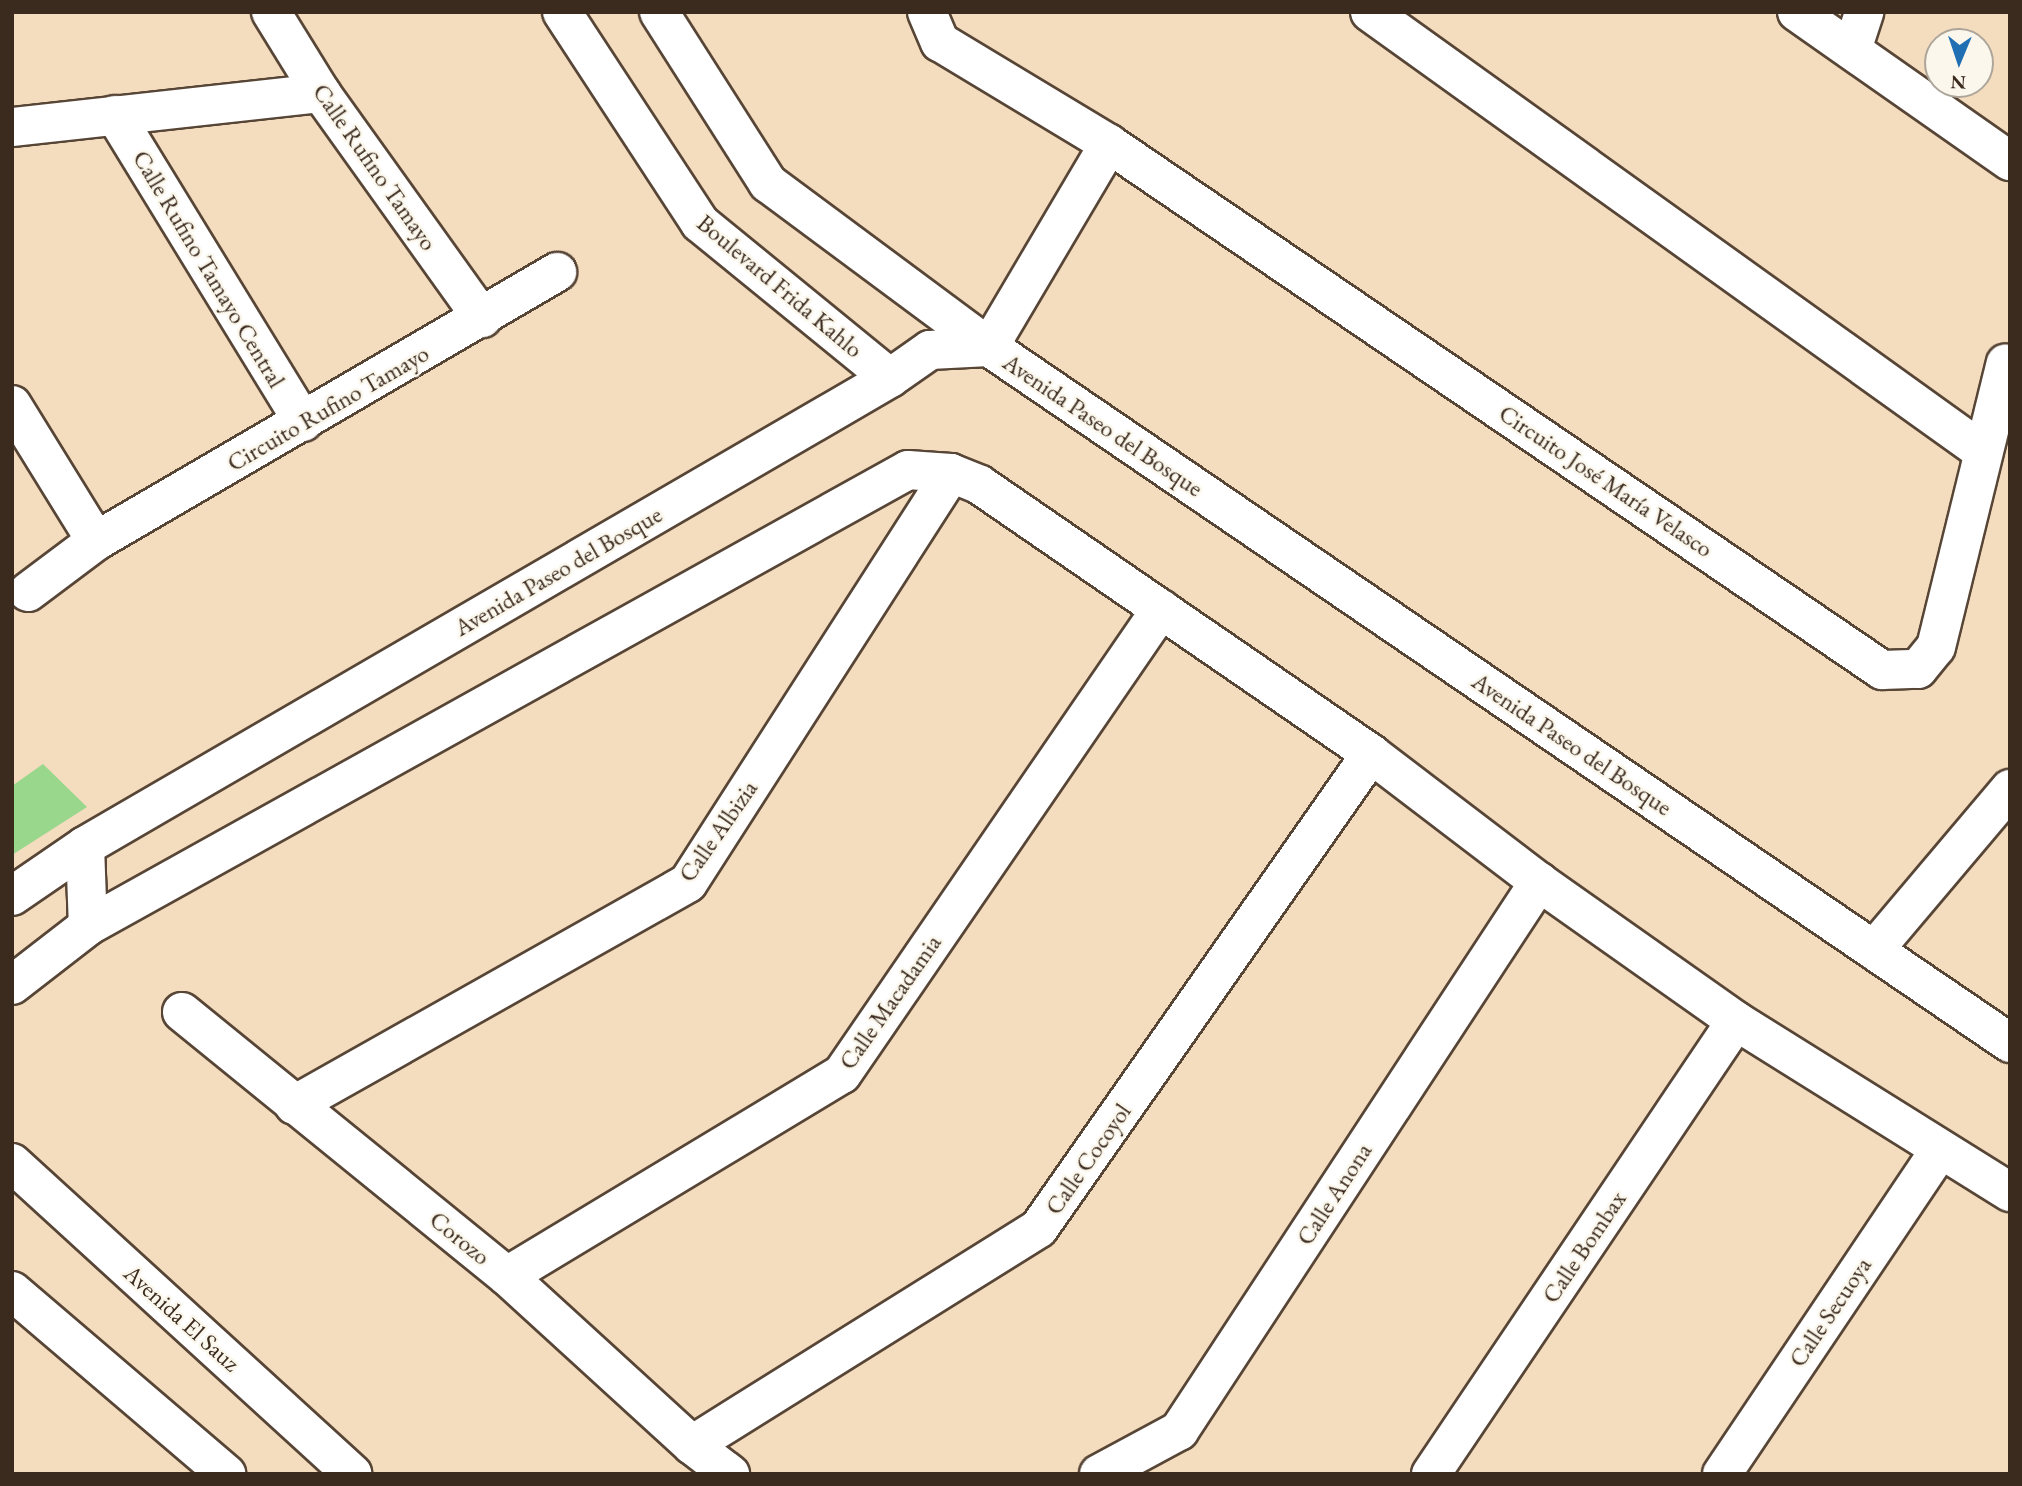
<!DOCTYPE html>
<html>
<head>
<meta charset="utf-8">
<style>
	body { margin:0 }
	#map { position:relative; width:2022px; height:1486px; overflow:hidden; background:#f4dcbe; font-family:"EB Garamond",serif }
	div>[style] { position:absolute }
	.green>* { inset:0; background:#99d78d }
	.roads { filter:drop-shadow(2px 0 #574536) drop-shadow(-2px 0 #574536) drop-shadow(0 2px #574536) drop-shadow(0 -2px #574536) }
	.minor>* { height:38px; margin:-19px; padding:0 19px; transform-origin:19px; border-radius:19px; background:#fff }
	.tertiary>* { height:38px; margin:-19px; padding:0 19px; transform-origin:19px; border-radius:19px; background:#fff }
	.secondary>* { height:38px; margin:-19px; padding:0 19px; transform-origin:19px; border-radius:19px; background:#fff }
	.primary>* { height:38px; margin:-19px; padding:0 19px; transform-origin:19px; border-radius:19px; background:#fff }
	span { translate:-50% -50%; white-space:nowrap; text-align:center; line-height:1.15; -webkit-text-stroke:5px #fbf7ec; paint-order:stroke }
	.street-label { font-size:24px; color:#3b2a1e }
	.frame { position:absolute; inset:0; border:14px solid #3b2a1e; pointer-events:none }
	.north { position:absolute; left:1924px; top:28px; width:70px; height:70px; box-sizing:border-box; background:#fbf7ec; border:2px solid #aea59a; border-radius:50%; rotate:182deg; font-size:19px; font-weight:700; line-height:28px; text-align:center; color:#3b2a1e }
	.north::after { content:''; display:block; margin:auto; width:24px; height:32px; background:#1f6fb2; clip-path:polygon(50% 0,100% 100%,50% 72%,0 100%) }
</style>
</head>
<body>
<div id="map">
	<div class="green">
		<div style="clip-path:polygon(43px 764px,87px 807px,12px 855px,12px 786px)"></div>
	</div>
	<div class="roads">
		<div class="minor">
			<div style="left:271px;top:12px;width:95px;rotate:58.3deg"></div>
			<div style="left:321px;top:93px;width:277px;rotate:54.4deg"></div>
			<div style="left:927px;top:12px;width:33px;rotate:67deg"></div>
			<div style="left:940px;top:42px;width:197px;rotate:31.1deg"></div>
			<div style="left:1109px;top:144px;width:935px;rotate:34.23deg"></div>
			<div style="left:1882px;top:670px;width:36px;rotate:-2deg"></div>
			<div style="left:1918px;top:669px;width:28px;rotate:-51deg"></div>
			<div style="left:1936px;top:647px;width:292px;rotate:-76.2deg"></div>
			<div style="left:1370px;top:12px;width:753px;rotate:35.65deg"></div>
			<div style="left:1797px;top:12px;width:260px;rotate:35deg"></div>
			<div style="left:1852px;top:50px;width:40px;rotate:-72deg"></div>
			<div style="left:115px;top:115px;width:360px;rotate:58.5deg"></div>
			<div style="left:12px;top:127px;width:311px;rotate:-6.3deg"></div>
			<div style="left:989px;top:347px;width:236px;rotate:-59.4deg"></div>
			<div style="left:12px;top:405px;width:160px;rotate:58.3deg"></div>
			<div style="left:28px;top:592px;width:85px;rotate:-36.9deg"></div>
			<div style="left:96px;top:541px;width:534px;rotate:-30.26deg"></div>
			<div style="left:1874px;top:950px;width:211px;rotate:-49.8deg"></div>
			<div style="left:182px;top:1012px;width:419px;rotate:39.1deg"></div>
			<div style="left:507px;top:1276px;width:251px;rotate:42.4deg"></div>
			<div style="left:692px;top:1445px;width:48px;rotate:37.3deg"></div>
			<div style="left:294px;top:1105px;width:452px;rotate:-29.4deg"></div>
			<div style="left:688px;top:883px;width:487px;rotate:-57.3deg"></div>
			<div style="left:507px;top:1276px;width:391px;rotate:-31.1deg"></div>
			<div style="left:842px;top:1074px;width:564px;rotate:-55.55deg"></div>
			<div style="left:12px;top:1291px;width:282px;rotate:40.5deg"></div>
			<div style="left:692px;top:1445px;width:409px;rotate:-32deg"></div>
			<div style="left:1039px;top:1228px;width:579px;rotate:-54.99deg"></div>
			<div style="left:1099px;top:1474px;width:91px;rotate:-28.3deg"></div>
			<div style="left:1179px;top:1431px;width:657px;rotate:-56.75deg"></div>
			<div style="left:1431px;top:1474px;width:546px;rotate:-56.05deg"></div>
			<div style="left:1722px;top:1474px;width:389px;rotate:-56.1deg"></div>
		</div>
		<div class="tertiary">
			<div style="left:562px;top:12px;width:252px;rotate:56.8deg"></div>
			<div style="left:700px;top:223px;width:245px;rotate:39.2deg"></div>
			<div style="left:659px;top:12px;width:203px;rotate:57.5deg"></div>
			<div style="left:768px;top:183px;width:275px;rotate:36.6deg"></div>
			<div style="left:85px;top:846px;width:80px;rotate:87.9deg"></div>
		</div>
		<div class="secondary">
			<div style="left:12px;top:896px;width:88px;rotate:-34.4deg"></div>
			<div style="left:85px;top:846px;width:931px;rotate:-30.17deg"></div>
			<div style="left:890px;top:378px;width:49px;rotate:-35deg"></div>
			<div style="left:930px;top:350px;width:59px;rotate:-2.9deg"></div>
			<div style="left:989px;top:347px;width:1236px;rotate:34.28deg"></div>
			<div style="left:12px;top:985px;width:96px;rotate:-37.8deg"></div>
			<div style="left:88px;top:926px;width:938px;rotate:-29.08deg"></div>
			<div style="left:908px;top:470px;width:43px;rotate:4deg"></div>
			<div style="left:951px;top:473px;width:31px;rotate:22deg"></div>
			<div style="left:980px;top:485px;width:475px;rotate:34.5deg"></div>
			<div style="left:1371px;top:754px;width:211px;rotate:37.3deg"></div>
			<div style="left:1539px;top:882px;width:241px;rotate:35.2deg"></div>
			<div style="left:1736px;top:1021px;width:323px;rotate:32deg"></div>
		</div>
		<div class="primary">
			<div style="left:12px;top:1163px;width:461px;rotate:42.4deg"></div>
		</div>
	</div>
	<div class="street-label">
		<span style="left:375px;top:167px;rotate:55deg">Calle Rufino Tamayo</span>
		<span style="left:209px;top:269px;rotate:59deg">Calle Rufino Tamayo Central</span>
		<span style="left:780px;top:286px;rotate:40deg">Boulevard Frida Kahlo</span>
		<span style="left:328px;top:408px;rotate:-30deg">Circuito Rufino Tamayo</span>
		<span style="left:1103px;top:425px;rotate:34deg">Avenida Paseo del Bosque</span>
		<span style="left:1606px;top:481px;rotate:34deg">Circuito José María Velasco</span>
		<span style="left:558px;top:571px;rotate:-30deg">Avenida Paseo del Bosque</span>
		<span style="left:1572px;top:744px;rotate:34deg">Avenida Paseo del Bosque</span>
		<span style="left:718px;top:831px;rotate:-55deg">Calle Albizia</span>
		<span style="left:890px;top:1002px;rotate:-55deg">Calle Macadamia</span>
		<span style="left:1088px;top:1159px;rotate:-55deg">Calle Cocoyol</span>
		<span style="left:1334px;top:1194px;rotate:-57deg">Calle Anona</span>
		<span style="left:460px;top:1238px;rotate:39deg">Corozo</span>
		<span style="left:1584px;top:1247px;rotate:-56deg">Calle Bombax</span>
		<span style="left:1830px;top:1312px;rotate:-56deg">Calle Secuoya</span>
		<span style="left:182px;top:1318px;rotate:42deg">Avenida El Sauz</span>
	</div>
	<div class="frame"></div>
	<div class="north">N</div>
</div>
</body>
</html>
